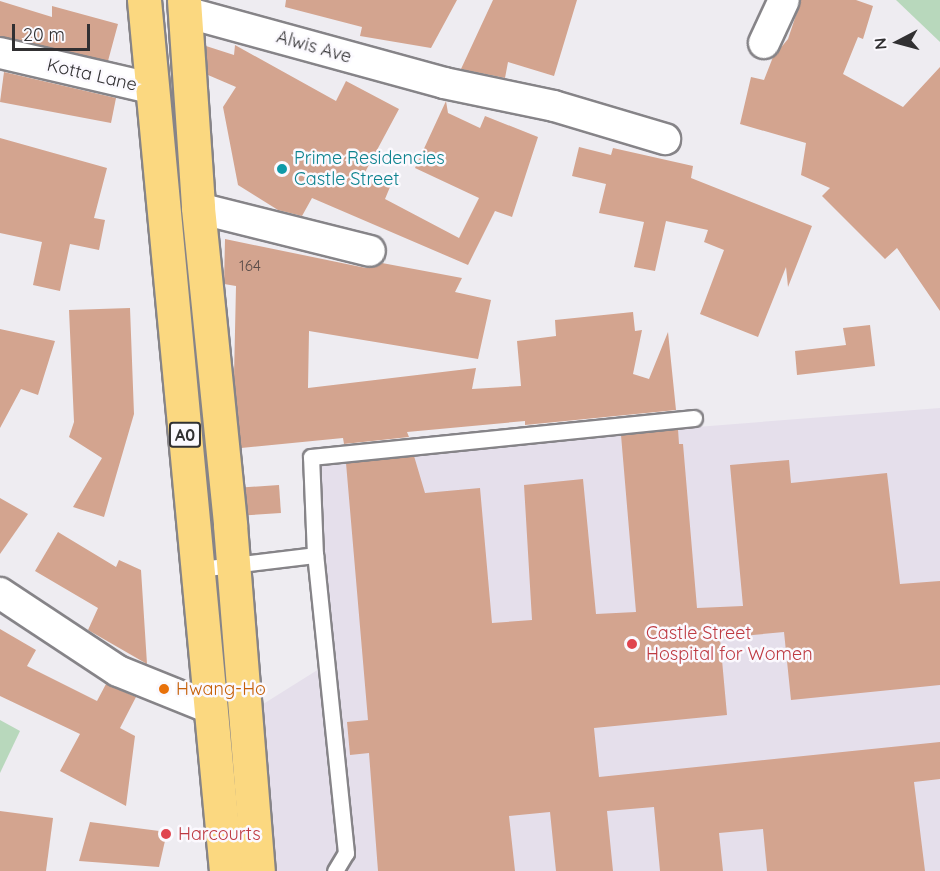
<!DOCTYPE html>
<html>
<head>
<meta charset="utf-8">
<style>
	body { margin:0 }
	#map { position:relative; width:940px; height:871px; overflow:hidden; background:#eeecf1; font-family:Quicksand,sans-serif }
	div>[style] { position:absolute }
	.built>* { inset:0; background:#e5dfeb }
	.green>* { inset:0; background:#b8d8bc }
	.building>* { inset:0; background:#d3a48f; transform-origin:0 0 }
	.roads { filter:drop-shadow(2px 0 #868488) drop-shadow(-2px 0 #868488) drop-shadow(0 2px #868488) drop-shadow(0 -2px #868488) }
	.service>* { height:15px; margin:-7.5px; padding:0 7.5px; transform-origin:7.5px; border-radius:7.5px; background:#fff }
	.minor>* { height:30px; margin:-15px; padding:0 15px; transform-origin:15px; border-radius:15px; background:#fff }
	.trunk>* { height:33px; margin:-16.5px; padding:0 16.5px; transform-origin:16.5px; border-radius:16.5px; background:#fbd880 }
	.dots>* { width:16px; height:16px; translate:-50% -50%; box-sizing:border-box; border:3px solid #fbf9fe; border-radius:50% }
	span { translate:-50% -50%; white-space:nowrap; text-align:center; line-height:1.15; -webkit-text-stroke:5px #fbf9fe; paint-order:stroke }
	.number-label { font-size:15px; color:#5a4d49 }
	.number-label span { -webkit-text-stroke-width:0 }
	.shield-label span { padding:2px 4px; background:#fbf9fe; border:2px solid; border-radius:4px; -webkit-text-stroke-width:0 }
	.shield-label { font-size:16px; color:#313032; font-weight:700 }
	.street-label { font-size:18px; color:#313032 }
	.culture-label { font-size:18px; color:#0d838f }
	.left { translate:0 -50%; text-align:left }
	.health-label { font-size:18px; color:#be3a42 }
	.food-label { font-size:18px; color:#c56008 }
	.north { position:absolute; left:868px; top:12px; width:60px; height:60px; -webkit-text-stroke:4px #fbf9fe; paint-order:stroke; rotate:264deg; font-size:16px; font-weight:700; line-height:24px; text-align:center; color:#313032 }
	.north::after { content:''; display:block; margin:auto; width:21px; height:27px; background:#313032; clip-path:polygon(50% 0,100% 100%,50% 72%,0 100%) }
	.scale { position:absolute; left:12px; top:24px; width:78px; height:27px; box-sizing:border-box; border:3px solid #313032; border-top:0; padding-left:8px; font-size:18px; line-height:21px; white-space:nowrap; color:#313032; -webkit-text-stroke:4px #fbf9fe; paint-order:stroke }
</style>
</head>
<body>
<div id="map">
	<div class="built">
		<div style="clip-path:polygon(940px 408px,940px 871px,277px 871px,260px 706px,327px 664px,311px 457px)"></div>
	</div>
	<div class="green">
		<div style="clip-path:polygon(896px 0,940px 0,940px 42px)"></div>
		<div style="clip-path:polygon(0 720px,20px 731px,0 773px)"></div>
	</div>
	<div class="building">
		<div style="clip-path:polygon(286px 0,457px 0,431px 48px,360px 36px,362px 27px,285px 7px)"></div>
		<div style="clip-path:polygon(493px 0,577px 0,554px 76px,508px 62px,505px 78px,461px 69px)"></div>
		<div style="clip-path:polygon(801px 0,856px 0,873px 6px,863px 39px,858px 37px,843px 74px,903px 107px,940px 67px,940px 311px,897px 248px,885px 259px,822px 196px,830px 188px,801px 175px,806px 143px,740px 124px,751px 77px,764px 80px,773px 57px,788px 39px)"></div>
		<div style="clip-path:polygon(0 1px,52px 17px,52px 6px,118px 24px,108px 61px,0 36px)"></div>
		<div style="clip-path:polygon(235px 45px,336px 101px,346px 81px,399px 109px,363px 176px,390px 187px,385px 199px,459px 238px,479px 198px,415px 168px,446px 101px,448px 113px,480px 128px,485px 116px,538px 137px,512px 217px,495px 211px,468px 265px,312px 198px,302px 216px,278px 210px,238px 185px,223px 107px,236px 87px,208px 75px,206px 46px,234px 55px)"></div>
		<div style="clip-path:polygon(4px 72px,116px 98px,111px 123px,0 102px)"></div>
		<div style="clip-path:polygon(0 138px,107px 168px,94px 218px,105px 220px,99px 250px,70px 244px,60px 291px,33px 285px,42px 242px,0 233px)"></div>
		<div style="clip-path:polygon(579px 147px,611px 155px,613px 148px,693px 166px,691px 178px,812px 226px,788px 287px,786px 267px,758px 337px,700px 314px,724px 250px,704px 242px,708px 230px,666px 221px,655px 271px,634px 267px,644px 222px,599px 213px,606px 184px,572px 176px)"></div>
		<div style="clip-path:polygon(225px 239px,366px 268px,382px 263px,462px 278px,455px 292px,491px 300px,478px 359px,309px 331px,308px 388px,476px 368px,472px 389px,521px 386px,517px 341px,556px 336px,555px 320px,633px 312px,635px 331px,642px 330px,633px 374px,649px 379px,668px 332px,676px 410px,525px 425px,525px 421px,407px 432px,409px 437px,344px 444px,343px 438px,241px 448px,234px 376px,236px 286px,224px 284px)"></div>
		<div style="clip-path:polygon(130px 308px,134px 414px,104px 517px,73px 507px,102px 458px,69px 437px,74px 422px,69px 310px)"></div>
		<div style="clip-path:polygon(870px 325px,875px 366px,797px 375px,795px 351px,846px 345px,843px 328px)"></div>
		<div style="clip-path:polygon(0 329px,55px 341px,38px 395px,21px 389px,0 428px)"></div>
		<div style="clip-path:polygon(678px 429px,679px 444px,683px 444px,697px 608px,743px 606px,730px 465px,789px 460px,791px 483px,887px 473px,900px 584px,940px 581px,940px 685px,791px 700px,784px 632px,720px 638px,727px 715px,594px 728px,599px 777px,940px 742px,940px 779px,914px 782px,925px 871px,767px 871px,763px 829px,719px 833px,723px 871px,660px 871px,654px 807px,607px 811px,613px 871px,556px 871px,550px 812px,509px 816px,515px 871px,378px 871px,369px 753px,350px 755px,347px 722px,368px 720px,346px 463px,414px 456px,425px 493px,480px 488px,492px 623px,532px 620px,524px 485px,583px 479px,596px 614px,636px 612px,621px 435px)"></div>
		<div style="left:279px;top:485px;width:28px;height:34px;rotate:86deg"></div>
		<div style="clip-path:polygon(0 498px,28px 514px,0 554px)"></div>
		<div style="clip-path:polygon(58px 532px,116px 567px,119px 560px,141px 570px,147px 664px,88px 630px,98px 608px,35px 571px)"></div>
		<div style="clip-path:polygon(0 629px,36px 650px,27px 666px,97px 701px,106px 684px,136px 697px,120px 728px,135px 736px,126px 806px,60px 771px,80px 734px,0 696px)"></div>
		<div style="clip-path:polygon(0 811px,53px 818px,46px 871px,0 871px)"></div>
		<div style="clip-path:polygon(90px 822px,167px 832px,159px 867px,79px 861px)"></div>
	</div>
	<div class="roads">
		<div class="service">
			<div style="left:200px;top:569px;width:116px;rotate:-6.9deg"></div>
			<div style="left:335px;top:871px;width:21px;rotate:-59deg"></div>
			<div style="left:346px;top:853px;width:300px;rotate:-95.9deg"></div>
			<div style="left:315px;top:555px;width:98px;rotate:-92.3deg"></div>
			<div style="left:311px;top:457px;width:385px;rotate:-5.8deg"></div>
		</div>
		<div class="minor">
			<div style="left:185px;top:12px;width:269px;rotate:15.3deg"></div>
			<div style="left:444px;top:83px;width:112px;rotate:11.8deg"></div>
			<div style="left:554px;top:106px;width:116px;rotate:16.6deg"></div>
			<div style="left:764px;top:43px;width:47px;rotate:-65.1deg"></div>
			<div style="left:0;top:53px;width:154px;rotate:13.1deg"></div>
			<div style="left:198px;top:208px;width:177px;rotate:14deg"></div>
			<div style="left:0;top:593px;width:141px;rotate:33.5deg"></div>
			<div style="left:118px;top:671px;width:101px;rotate:22deg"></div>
		</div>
		<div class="trunk">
			<div style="left:144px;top:0;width:875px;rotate:84.62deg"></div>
			<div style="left:184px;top:0;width:208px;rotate:86.1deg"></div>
			<div style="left:198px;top:208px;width:319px;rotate:84.2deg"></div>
			<div style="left:230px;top:525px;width:347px;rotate:85.4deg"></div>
		</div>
	</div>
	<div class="dots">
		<div style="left:282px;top:169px;background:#0f9aa8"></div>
		<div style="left:632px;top:644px;background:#e0444e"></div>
		<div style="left:164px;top:689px;background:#e8710a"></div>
		<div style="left:166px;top:834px;background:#e0444e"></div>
	</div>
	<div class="number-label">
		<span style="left:250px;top:266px">164</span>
	</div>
	<div class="shield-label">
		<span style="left:185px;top:435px">A0</span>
	</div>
	<div class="street-label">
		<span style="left:314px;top:47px;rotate:16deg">Alwis Ave</span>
		<span style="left:92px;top:75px;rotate:13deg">Kotta Lane</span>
	</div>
	<div class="culture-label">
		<span class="left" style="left:294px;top:169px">Prime Residencies<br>Castle Street</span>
	</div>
	<div class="health-label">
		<span class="left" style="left:646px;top:644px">Castle Street<br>Hospital for Women</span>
		<span class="left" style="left:178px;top:834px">Harcourts</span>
	</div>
	<div class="food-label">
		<span class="left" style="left:176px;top:689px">Hwang-Ho</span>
	</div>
	<div class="north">N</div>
	<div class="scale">20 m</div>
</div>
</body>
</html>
